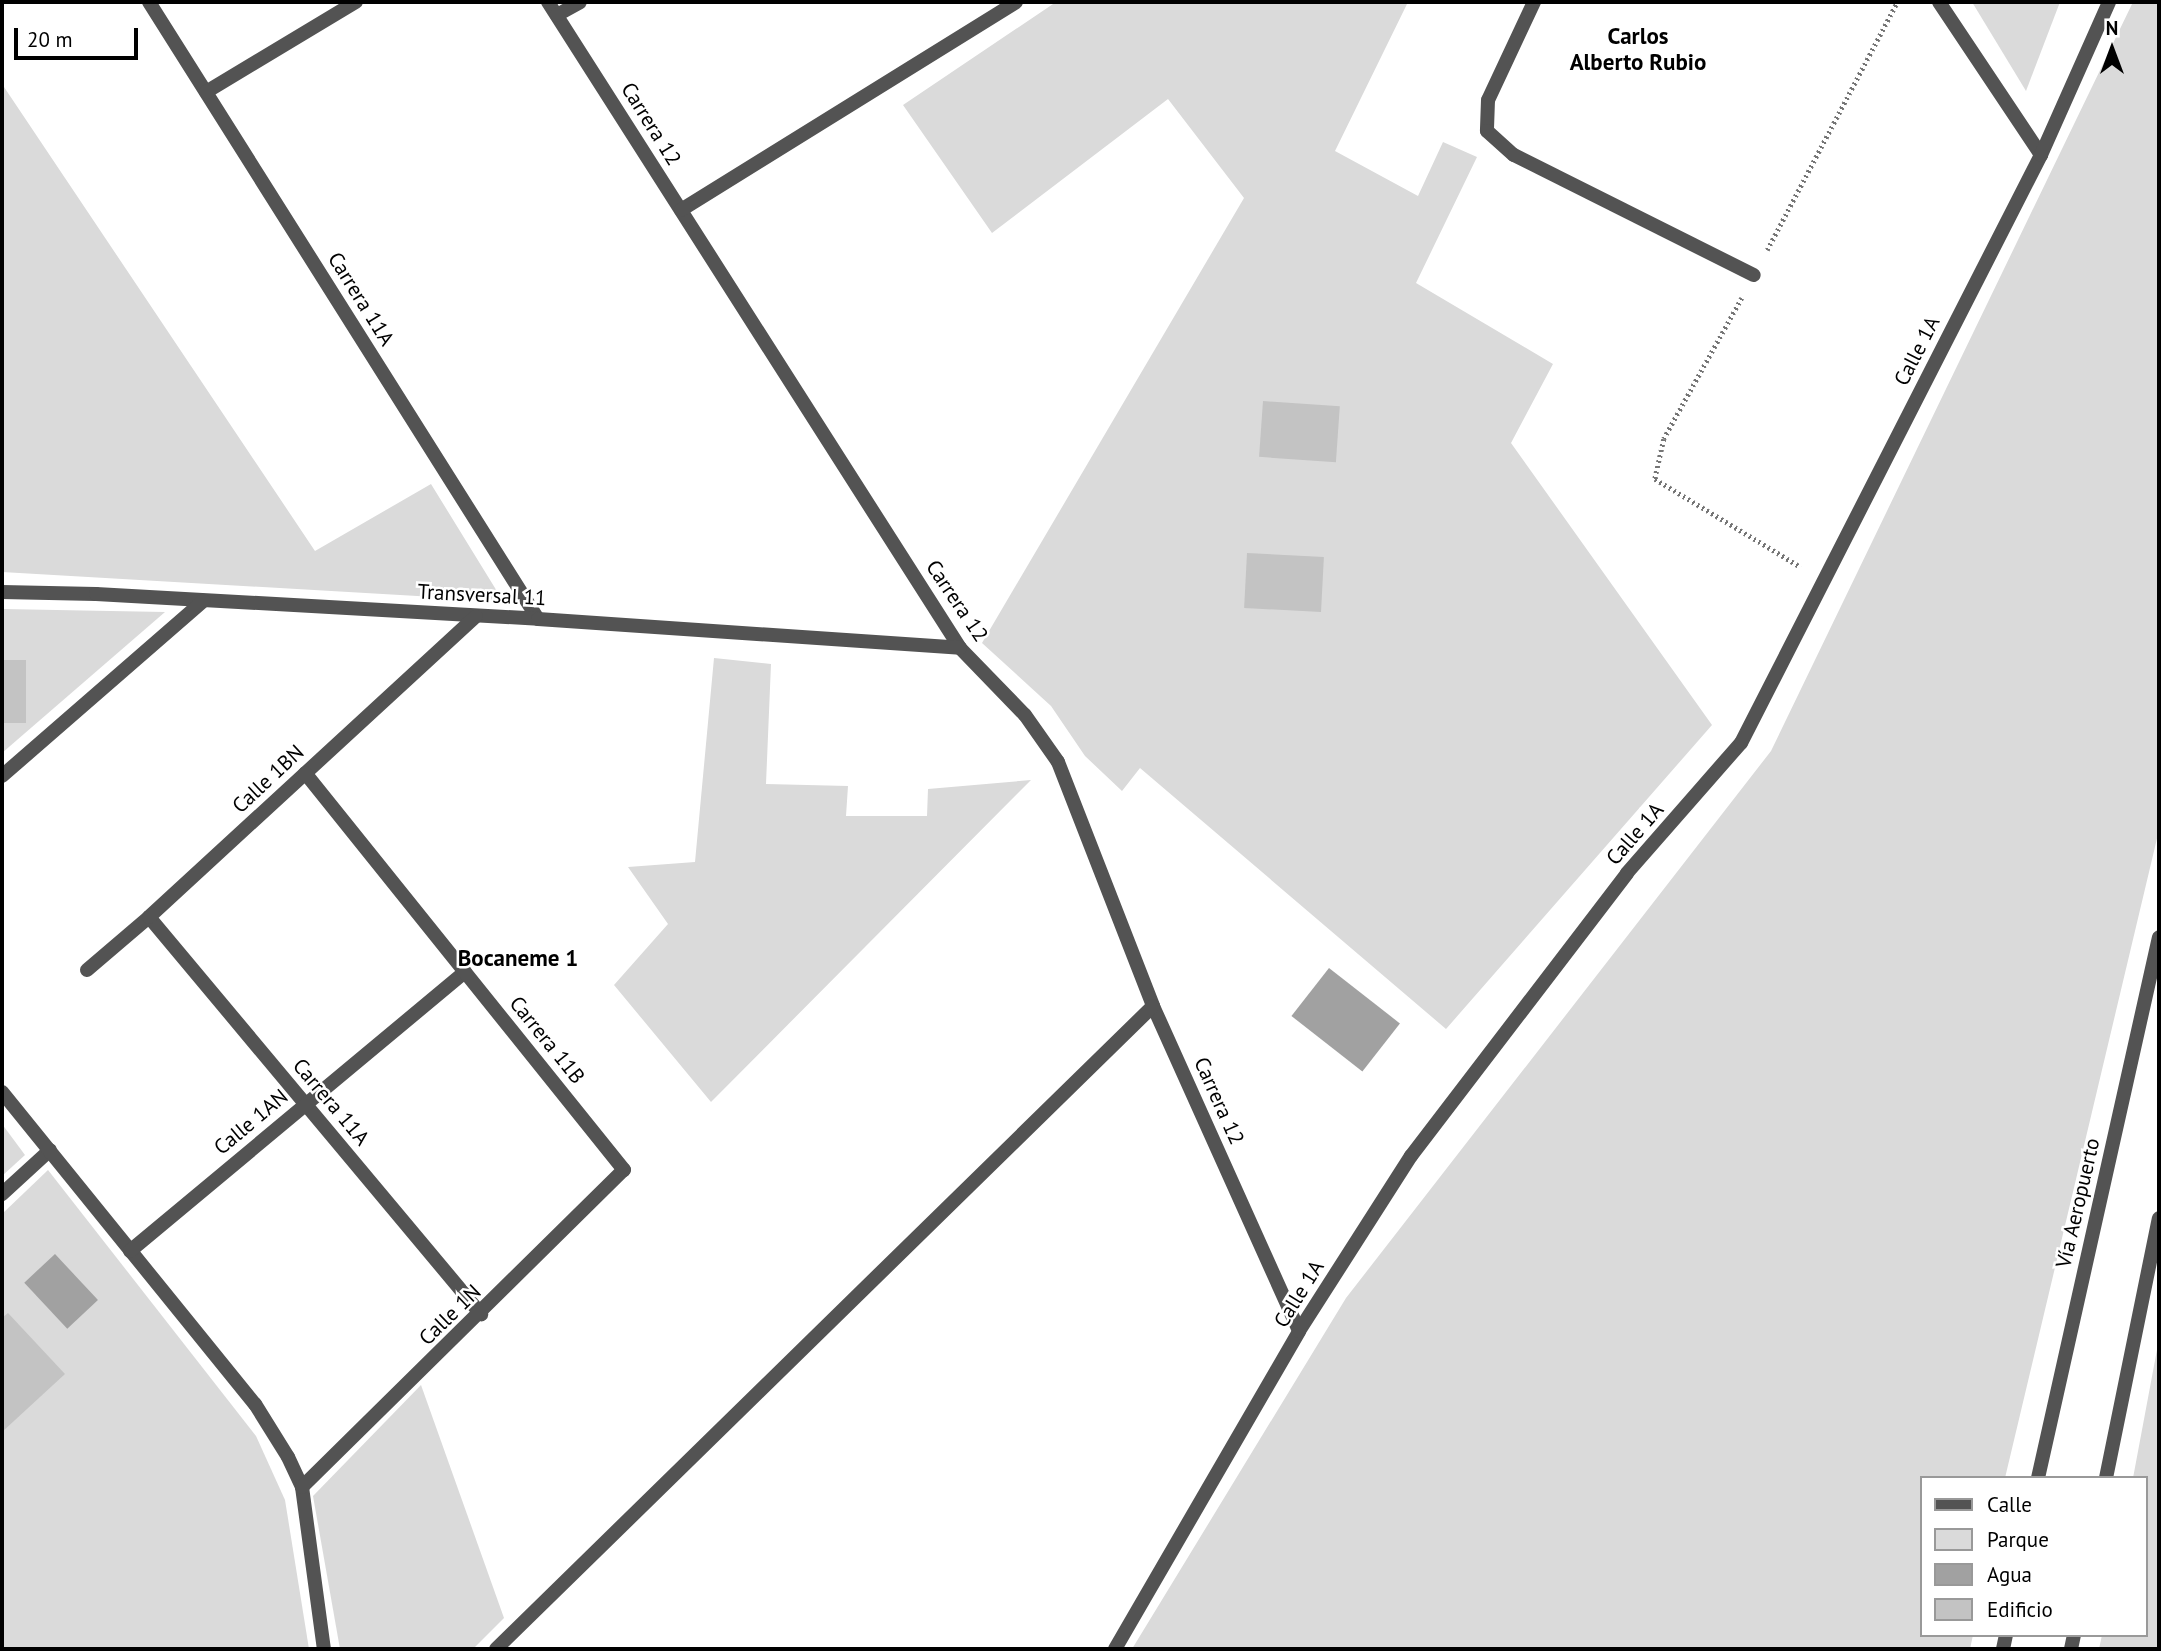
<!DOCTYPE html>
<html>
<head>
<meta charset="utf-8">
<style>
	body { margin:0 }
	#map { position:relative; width:2161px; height:1651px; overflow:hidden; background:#fff; font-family:"PT Sans",sans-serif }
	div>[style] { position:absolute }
	.green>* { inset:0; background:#dadada }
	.water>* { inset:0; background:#a1a1a1; transform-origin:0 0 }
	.building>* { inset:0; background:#c3c3c3; transform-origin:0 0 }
	.path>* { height:4.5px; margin-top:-2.25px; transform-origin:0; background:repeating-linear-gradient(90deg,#757575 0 2px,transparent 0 5.5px) }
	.lane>* { height:14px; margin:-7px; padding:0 7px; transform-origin:7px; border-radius:7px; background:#535353 }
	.street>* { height:14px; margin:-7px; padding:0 7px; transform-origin:7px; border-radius:7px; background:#535353 }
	span { translate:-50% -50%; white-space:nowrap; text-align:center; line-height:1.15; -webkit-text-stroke:5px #fff; paint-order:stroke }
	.street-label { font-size:21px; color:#000 }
	.neighbourhood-label { font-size:23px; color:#000; font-weight:700 }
	.frame { position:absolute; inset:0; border:4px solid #000; pointer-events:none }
	.legend { position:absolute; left:1920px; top:1476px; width:228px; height:161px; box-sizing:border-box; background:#fff; border:2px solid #999; margin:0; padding:9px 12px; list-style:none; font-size:21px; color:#000 }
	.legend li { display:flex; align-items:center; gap:14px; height:35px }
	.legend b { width:35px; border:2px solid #999 }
	.north { position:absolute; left:2077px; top:14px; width:70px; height:70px; -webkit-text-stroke:5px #fff; paint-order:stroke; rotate:0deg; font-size:19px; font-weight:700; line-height:28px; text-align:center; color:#000 }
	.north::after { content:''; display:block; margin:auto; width:24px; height:32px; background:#000; clip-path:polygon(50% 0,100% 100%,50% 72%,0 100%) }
	.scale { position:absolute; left:14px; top:28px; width:124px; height:32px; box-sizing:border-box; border:4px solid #000; border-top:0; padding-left:9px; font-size:21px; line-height:24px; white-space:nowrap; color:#000; -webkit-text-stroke:5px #fff; paint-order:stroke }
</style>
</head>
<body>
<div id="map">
	<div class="green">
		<div style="clip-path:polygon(1056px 2px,1408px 2px,1335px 151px,1418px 196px,1443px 142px,1477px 157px,1416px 283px,1553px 364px,1511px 443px,1712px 725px,1446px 1029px,1140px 768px,1122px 791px,1085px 756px,1051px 706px,982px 643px,1244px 198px,1168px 99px,992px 233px,903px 105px)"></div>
		<div style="clip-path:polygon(1972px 2px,2060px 2px,2026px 91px)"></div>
		<div style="clip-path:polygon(2133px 2px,2159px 2px,2159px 830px,2005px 1478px,1921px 1478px,1921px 1635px,1973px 1635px,1970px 1649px,1132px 1649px,1346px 1298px,1771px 751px)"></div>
		<div style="clip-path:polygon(2px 84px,315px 551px,431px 484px,503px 601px,2px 572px)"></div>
		<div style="clip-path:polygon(2px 609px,165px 612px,2px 753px)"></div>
		<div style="clip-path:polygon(714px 658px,771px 664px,766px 784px,848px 786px,846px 816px,927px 816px,928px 789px,1031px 780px,711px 1102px,614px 985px,668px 924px,628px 867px,695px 862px)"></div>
		<div style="clip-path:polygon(2px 1124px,25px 1155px,2px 1176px)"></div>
		<div style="clip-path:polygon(48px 1170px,256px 1436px,285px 1500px,309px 1649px,2px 1649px,2px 1214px)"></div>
		<div style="clip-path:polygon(2159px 1339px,2159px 1649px,2099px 1649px,2102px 1635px,2145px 1635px,2145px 1478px,2133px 1478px)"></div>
		<div style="clip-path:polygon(421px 1385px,504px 1618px,473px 1649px,340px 1649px,313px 1496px)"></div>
	</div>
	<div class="water">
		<div style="left:1329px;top:968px;width:90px;height:61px;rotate:38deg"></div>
		<div style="left:55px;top:1254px;width:63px;height:42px;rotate:47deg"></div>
	</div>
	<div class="building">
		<div style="left:1263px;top:401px;width:77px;height:56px;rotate:4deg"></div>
		<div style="left:1247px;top:553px;width:77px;height:55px;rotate:3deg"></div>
		<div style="left:2px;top:660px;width:24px;height:63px"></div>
		<div style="clip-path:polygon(8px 1313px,65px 1374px,2px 1432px,2px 1318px)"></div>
	</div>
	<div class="path">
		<div style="left:1767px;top:250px;width:280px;rotate:-62.3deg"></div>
		<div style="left:1742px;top:298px;width:161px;rotate:119deg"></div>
		<div style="left:1664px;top:439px;width:41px;rotate:102.7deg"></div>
		<div style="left:1655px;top:479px;width:170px;rotate:31.1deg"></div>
	</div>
	<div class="lane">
		<div style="left:2px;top:1194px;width:65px;rotate:-42.5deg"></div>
	</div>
	<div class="street">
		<div style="left:149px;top:2px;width:729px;rotate:57.77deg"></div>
		<div style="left:548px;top:2px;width:766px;rotate:57.47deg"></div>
		<div style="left:960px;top:648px;width:93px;rotate:45.9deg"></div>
		<div style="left:1025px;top:715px;width:57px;rotate:54.9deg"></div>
		<div style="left:1058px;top:762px;width:262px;rotate:68.7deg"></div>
		<div style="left:1153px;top:1006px;width:356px;rotate:65.8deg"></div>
		<div style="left:1534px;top:2px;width:108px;rotate:115.1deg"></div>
		<div style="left:1488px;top:100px;width:31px;rotate:92deg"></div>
		<div style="left:1487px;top:131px;width:36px;rotate:42deg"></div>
		<div style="left:1514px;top:155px;width:268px;rotate:26.6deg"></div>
		<div style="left:1939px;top:2px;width:184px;rotate:56.3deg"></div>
		<div style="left:557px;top:15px;width:26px;rotate:-29deg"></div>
		<div style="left:206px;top:92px;width:175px;rotate:-31deg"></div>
		<div style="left:681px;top:210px;width:394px;rotate:-31.8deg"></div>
		<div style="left:2px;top:592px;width:94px;rotate:1.2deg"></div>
		<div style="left:96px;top:594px;width:443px;rotate:3.2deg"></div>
		<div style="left:538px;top:619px;width:423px;rotate:3.9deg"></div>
		<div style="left:2px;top:776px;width:267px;rotate:-41deg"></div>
		<div style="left:149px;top:917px;width:518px;rotate:50.1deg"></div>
		<div style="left:87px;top:970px;width:82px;rotate:-40.5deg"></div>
		<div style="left:149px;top:917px;width:444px;rotate:-42.6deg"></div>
		<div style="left:2px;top:1092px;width:402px;rotate:51deg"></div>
		<div style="left:255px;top:1404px;width:62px;rotate:58.1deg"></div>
		<div style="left:288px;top:1457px;width:33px;rotate:65deg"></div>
		<div style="left:302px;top:1487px;width:163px;rotate:82.3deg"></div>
		<div style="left:130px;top:1251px;width:436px;rotate:-39.8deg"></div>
		<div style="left:2038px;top:1478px;width:554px;rotate:-77.39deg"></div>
		<div style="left:2106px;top:1478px;width:265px;rotate:-78.5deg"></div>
		<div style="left:302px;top:1487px;width:452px;rotate:-44.6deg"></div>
		<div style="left:624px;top:1170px;width:509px;rotate:-128.78deg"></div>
		<div style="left:496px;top:1649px;width:919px;rotate:-44.38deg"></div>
		<div style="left:1115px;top:1649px;width:367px;rotate:-59.9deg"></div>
		<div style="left:1299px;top:1331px;width:208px;rotate:-57.4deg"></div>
		<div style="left:1411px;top:1156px;width:356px;rotate:-52.6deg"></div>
		<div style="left:1627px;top:873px;width:173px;rotate:-48.8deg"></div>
		<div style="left:1741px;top:743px;width:660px;rotate:-62.97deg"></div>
		<div style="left:2041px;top:155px;width:167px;rotate:-66deg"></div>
		<div style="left:2003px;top:1649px;width:14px;rotate:-78deg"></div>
		<div style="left:2071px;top:1649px;width:14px;rotate:-78deg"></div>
	</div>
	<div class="street-label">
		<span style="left:651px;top:124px;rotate:58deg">Carrera 12</span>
		<span style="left:361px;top:299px;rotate:58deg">Carrera 11A</span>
		<span style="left:1917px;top:351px;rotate:-63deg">Calle 1A</span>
		<span style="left:482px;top:595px;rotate:3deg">Transversal 11</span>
		<span style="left:957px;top:601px;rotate:56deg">Carrera 12</span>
		<span style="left:268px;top:779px;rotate:-43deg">Calle 1BN</span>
		<span style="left:1635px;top:834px;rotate:-49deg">Calle 1A</span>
		<span style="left:547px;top:1040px;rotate:51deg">Carrera 11B</span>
		<span style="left:1219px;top:1101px;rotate:66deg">Carrera 12</span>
		<span style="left:331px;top:1102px;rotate:50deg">Carrera 11A</span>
		<span style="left:251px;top:1122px;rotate:-40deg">Calle 1AN</span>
		<span style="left:2078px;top:1203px;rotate:-77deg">Vía Aeropuerto</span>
		<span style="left:1299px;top:1294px;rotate:-58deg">Calle 1A</span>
		<span style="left:450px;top:1315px;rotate:-44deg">Calle 1N</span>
	</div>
	<div class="neighbourhood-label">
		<span style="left:1638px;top:49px">Carlos<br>Alberto Rubio</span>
		<span style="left:518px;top:958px">Bocaneme 1</span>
	</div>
	<div class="frame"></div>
	<ul class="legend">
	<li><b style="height:9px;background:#535353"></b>Calle</li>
	<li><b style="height:19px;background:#dadada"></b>Parque</li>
	<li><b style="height:19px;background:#a1a1a1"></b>Agua</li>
	<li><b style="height:19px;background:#c3c3c3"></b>Edificio</li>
	</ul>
	<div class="north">N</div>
	<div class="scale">20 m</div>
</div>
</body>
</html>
